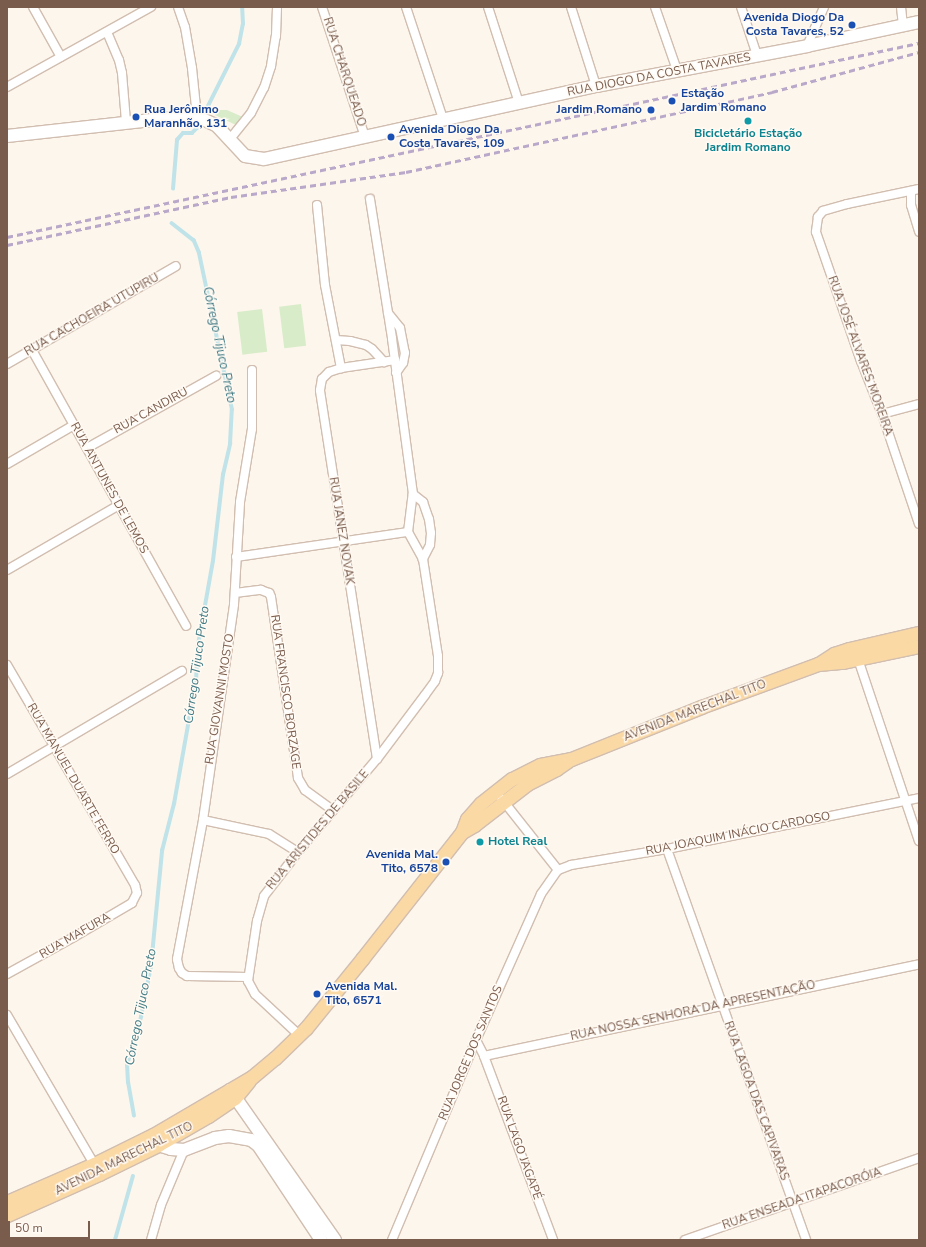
<!DOCTYPE html>
<html>
<head>
<meta charset="utf-8">
<style>
	body { margin:0 }
	#map { position:relative; width:926px; height:1247px; overflow:hidden; background:#fdf6ec; font-family:"Nunito Sans",sans-serif }
	div>[style] { position:absolute }
	.green>* { inset:0; background:#d8ecc9; transform-origin:0 0 }
	.stream>* { height:3.5px; margin:-1.75px; padding:0 1.75px; transform-origin:1.75px; border-radius:1.75px; background:#bfe3e8 }
	.roads { filter:drop-shadow(1px 0 #d1beb0) drop-shadow(-1px 0 #d1beb0) drop-shadow(0 1px #d1beb0) drop-shadow(0 -1px #d1beb0) }
	.street>* { height:8px; margin:-4px; padding:0 4px; transform-origin:4px; border-radius:4px; background:#fff }
	.secondary>* { height:12px; margin:-6px; padding:0 6px; transform-origin:6px; border-radius:6px; background:#fff }
	.primary>* { height:13px; margin:-6.5px; padding:0 6.5px; transform-origin:6.5px; border-radius:6.5px; background:#fbd9a5 }
	.rail>* { height:3px; margin-top:-1.5px; transform-origin:0; background:repeating-linear-gradient(90deg,#b9a8c9 0 6px,transparent 0 10px) }
	.dots>* { width:11px; height:11px; translate:-50% -50%; box-sizing:border-box; border:2px solid #fffaf3; border-radius:50% }
	span { translate:-50% -50%; white-space:nowrap; text-align:center; line-height:1.15; -webkit-text-stroke:3px #fffaf3; paint-order:stroke }
	.transit-label { font-size:12px; color:#164399; font-weight:700 }
	.right { translate:-100% -50%; text-align:right }
	.left { translate:0 -50%; text-align:left }
	.street-label { font-size:12px; color:#7a5c4d }
	.culture-label { font-size:12px; color:#0d838f; font-weight:700 }
	.water-label { font-size:13px; color:#437c86; font-style:italic }
	.frame { position:absolute; inset:0; border:8px solid #7a5c4d; pointer-events:none }
	.scale { position:absolute; left:8px; top:1221px; width:82px; height:18px; box-sizing:border-box; border:2px solid #7a5c4d; border-top:0; padding-left:5px; font-size:12px; line-height:14px; white-space:nowrap; color:#7a5c4d; -webkit-text-stroke:3px #fffaf3; paint-order:stroke }
</style>
</head>
<body>
<div id="map">
	<div class="green">
		<div style="clip-path:polygon(216px 108px,219px 110px,227px 110px,245px 118px,238px 126px,215px 115px)"></div>
		<div style="left:301px;top:304px;width:42px;height:22px;rotate:83deg"></div>
		<div style="left:262px;top:309px;width:43px;height:25px;rotate:83deg"></div>
	</div>
	<div class="stream">
		<div style="left:173px;top:189px;width:49px;rotate:-85.3deg"></div>
		<div style="left:177px;top:140px;width:9px;rotate:-49deg"></div>
		<div style="left:183px;top:133px;width:9px"></div>
		<div style="left:192px;top:133px;width:7px;rotate:-45deg"></div>
		<div style="left:197px;top:128px;width:94px;rotate:-63.4deg"></div>
		<div style="left:239px;top:44px;width:20px;rotate:-79deg"></div>
		<div style="left:243px;top:24px;width:17px;rotate:-93deg"></div>
		<div style="left:134px;top:1116px;width:34px;rotate:-100deg"></div>
		<div style="left:128px;top:1083px;width:18px;rotate:-93deg"></div>
		<div style="left:127px;top:1065px;width:50px;rotate:-73.7deg"></div>
		<div style="left:141px;top:1017px;width:52px;rotate:-78.9deg"></div>
		<div style="left:151px;top:966px;width:116px;rotate:-84.5deg"></div>
		<div style="left:162px;top:851px;width:49px;rotate:-75.7deg"></div>
		<div style="left:174px;top:804px;width:125px;rotate:-79.9deg"></div>
		<div style="left:196px;top:681px;width:36px;rotate:-87deg"></div>
		<div style="left:198px;top:645px;width:85px;rotate:-79.9deg"></div>
		<div style="left:213px;top:561px;width:87px;rotate:-83.4deg"></div>
		<div style="left:223px;top:475px;width:32px;rotate:-77deg"></div>
		<div style="left:230px;top:444px;width:34px;rotate:-87deg"></div>
		<div style="left:232px;top:410px;width:160px;rotate:-101.9deg"></div>
		<div style="left:199px;top:253px;width:13px;rotate:-113deg"></div>
		<div style="left:194px;top:241px;width:28px;rotate:-142deg"></div>
		<div style="left:115px;top:1240px;width:66px;rotate:-74.3deg"></div>
	</div>
	<div class="roads">
		<div class="street">
			<div style="left:33px;top:7px;width:57px;rotate:60.8deg"></div>
			<div style="left:178px;top:7px;width:21px;rotate:71deg"></div>
			<div style="left:185px;top:27px;width:42px;rotate:80.3deg"></div>
			<div style="left:192px;top:68px;width:49px;rotate:84.2deg"></div>
			<div style="left:322px;top:7px;width:137px;rotate:71.7deg"></div>
			<div style="left:406px;top:7px;width:118px;rotate:71.7deg"></div>
			<div style="left:488px;top:7px;width:101px;rotate:72.1deg"></div>
			<div style="left:571px;top:7px;width:83px;rotate:72.4deg"></div>
			<div style="left:655px;top:7px;width:67px;rotate:70.8deg"></div>
			<div style="left:741px;top:7px;width:51px;rotate:71.6deg"></div>
			<div style="left:901px;top:7px;width:18px;rotate:84deg"></div>
			<div style="left:107px;top:32px;width:30px;rotate:67deg"></div>
			<div style="left:119px;top:60px;width:13px;rotate:77deg"></div>
			<div style="left:122px;top:73px;width:49px;rotate:85.3deg"></div>
			<div style="left:807px;top:46px;width:43px;rotate:-66.4deg"></div>
			<div style="left:7px;top:87px;width:165px;rotate:-29.1deg"></div>
			<div style="left:230px;top:139px;width:33px;rotate:-51deg"></div>
			<div style="left:251px;top:113px;width:28px;rotate:-63deg"></div>
			<div style="left:264px;top:88px;width:23px;rotate:-72deg"></div>
			<div style="left:271px;top:66px;width:30px;rotate:-81deg"></div>
			<div style="left:276px;top:36px;width:29px;rotate:-88deg"></div>
			<div style="left:919px;top:189px;width:74px;rotate:168.2deg"></div>
			<div style="left:847px;top:204px;width:25px;rotate:164deg"></div>
			<div style="left:823px;top:211px;width:8px;rotate:130deg"></div>
			<div style="left:818px;top:217px;width:15px;rotate:98deg"></div>
			<div style="left:816px;top:232px;width:137px;rotate:70.8deg"></div>
			<div style="left:861px;top:361px;width:57px;rotate:68.4deg"></div>
			<div style="left:882px;top:414px;width:116px;rotate:71.4deg"></div>
			<div style="left:911px;top:191px;width:14px;rotate:90deg"></div>
			<div style="left:911px;top:205px;width:28px;rotate:73deg"></div>
			<div style="left:317px;top:205px;width:80px;rotate:84.3deg"></div>
			<div style="left:325px;top:285px;width:85px;rotate:79.1deg"></div>
			<div style="left:388px;top:313px;width:19px;rotate:51deg"></div>
			<div style="left:400px;top:328px;width:25px;rotate:79deg"></div>
			<div style="left:405px;top:353px;width:10px;rotate:101deg"></div>
			<div style="left:403px;top:363px;width:12px;rotate:125deg"></div>
			<div style="left:336px;top:340px;width:14px;rotate:4deg"></div>
			<div style="left:350px;top:341px;width:16px;rotate:14deg"></div>
			<div style="left:366px;top:345px;width:7px;rotate:34deg"></div>
			<div style="left:372px;top:349px;width:18px;rotate:47deg"></div>
			<div style="left:32px;top:350px;width:316px;rotate:60.8deg"></div>
			<div style="left:7px;top:364px;width:195px;rotate:-30.1deg"></div>
			<div style="left:882px;top:414px;width:38px;rotate:-15deg"></div>
			<div style="left:87px;top:448px;width:148px;rotate:-29.2deg"></div>
			<div style="left:7px;top:464px;width:78px;rotate:-30.2deg"></div>
			<div style="left:413px;top:494px;width:13px;rotate:39deg"></div>
			<div style="left:423px;top:502px;width:18px;rotate:71deg"></div>
			<div style="left:429px;top:519px;width:14px;rotate:82deg"></div>
			<div style="left:431px;top:533px;width:12px;rotate:95deg"></div>
			<div style="left:430px;top:545px;width:16px;rotate:117deg"></div>
			<div style="left:236px;top:557px;width:174px;rotate:-8.3deg"></div>
			<div style="left:7px;top:570px;width:129px;rotate:-30.1deg"></div>
			<div style="left:235px;top:593px;width:26px;rotate:-7deg"></div>
			<div style="left:261px;top:590px;width:9px;rotate:21deg"></div>
			<div style="left:269px;top:593px;width:4px;rotate:63deg"></div>
			<div style="left:271px;top:597px;width:183px;rotate:81.5deg"></div>
			<div style="left:298px;top:778px;width:14px;rotate:60deg"></div>
			<div style="left:305px;top:790px;width:34px;rotate:36deg"></div>
			<div style="left:858px;top:659px;width:192px;rotate:71.5deg"></div>
			<div style="left:7px;top:665px;width:255px;rotate:59.8deg"></div>
			<div style="left:135px;top:885px;width:8px;rotate:76deg"></div>
			<div style="left:137px;top:893px;width:11px;rotate:117deg"></div>
			<div style="left:132px;top:903px;width:67px;rotate:149.6deg"></div>
			<div style="left:74px;top:937px;width:77px;rotate:151.1deg"></div>
			<div style="left:377px;top:759px;width:373px;rotate:-98.8deg"></div>
			<div style="left:320px;top:390px;width:11px;rotate:-80deg"></div>
			<div style="left:322px;top:379px;width:10px;rotate:-45deg"></div>
			<div style="left:329px;top:372px;width:13px;rotate:-18deg"></div>
			<div style="left:341px;top:368px;width:55px;rotate:-8.4deg"></div>
			<div style="left:7px;top:774px;width:203px;rotate:-30.5deg"></div>
			<div style="left:501px;top:798px;width:92px;rotate:51.6deg"></div>
			<div style="left:203px;top:820px;width:67px;rotate:12deg"></div>
			<div style="left:269px;top:834px;width:34px;rotate:32deg"></div>
			<div style="left:667px;top:849px;width:415px;rotate:70.4deg"></div>
			<div style="left:248px;top:977px;width:61px;rotate:-179.1deg"></div>
			<div style="left:187px;top:976px;width:6px;rotate:-149deg"></div>
			<div style="left:182px;top:973px;width:6px;rotate:-121deg"></div>
			<div style="left:179px;top:968px;width:9px;rotate:-103deg"></div>
			<div style="left:177px;top:959px;width:141px;rotate:-79.4deg"></div>
			<div style="left:203px;top:820px;width:218px;rotate:-81.8deg"></div>
			<div style="left:234px;top:604px;width:102px;rotate:-86.6deg"></div>
			<div style="left:240px;top:502px;width:74px;rotate:-80.7deg"></div>
			<div style="left:252px;top:429px;width:59px;rotate:-90deg"></div>
			<div style="left:7px;top:1015px;width:173px;rotate:59.7deg"></div>
			<div style="left:299px;top:1035px;width:60px;rotate:-137deg"></div>
			<div style="left:255px;top:994px;width:15px;rotate:-118deg"></div>
			<div style="left:248px;top:981px;width:61px;rotate:-81.5deg"></div>
			<div style="left:257px;top:921px;width:26px;rotate:-74deg"></div>
			<div style="left:264px;top:896px;width:56px;rotate:-52.3deg"></div>
			<div style="left:298px;top:852px;width:122px;rotate:-49.7deg"></div>
			<div style="left:377px;top:759px;width:80px;rotate:-53.1deg"></div>
			<div style="left:425px;top:695px;width:17px;rotate:-54deg"></div>
			<div style="left:435px;top:681px;width:9px;rotate:-69deg"></div>
			<div style="left:438px;top:673px;width:17px;rotate:-90deg"></div>
			<div style="left:438px;top:656px;width:98px;rotate:-98.8deg"></div>
			<div style="left:423px;top:559px;width:31px;rotate:-119deg"></div>
			<div style="left:408px;top:532px;width:38px;rotate:-83deg"></div>
			<div style="left:413px;top:494px;width:157px;rotate:-97.7deg"></div>
			<div style="left:392px;top:338px;width:141px;rotate:-99deg"></div>
			<div style="left:476px;top:1040px;width:18px;rotate:63deg"></div>
			<div style="left:484px;top:1056px;width:445px;rotate:-11.9deg"></div>
			<div style="left:484px;top:1056px;width:197px;rotate:69.4deg"></div>
			<div style="left:151px;top:1240px;width:36px;rotate:-74deg"></div>
			<div style="left:161px;top:1205px;width:60px;rotate:-67.3deg"></div>
			<div style="left:392px;top:1240px;width:217px;rotate:-67.2deg"></div>
			<div style="left:476px;top:1040px;width:160px;rotate:-66deg"></div>
			<div style="left:541px;top:894px;width:29px;rotate:-55deg"></div>
			<div style="left:558px;top:870px;width:14px;rotate:-21deg"></div>
			<div style="left:571px;top:865px;width:97px;rotate:-9.5deg"></div>
			<div style="left:667px;top:849px;width:257px;rotate:-11.4deg"></div>
			<div style="left:685px;top:1240px;width:248px;rotate:-19.3deg"></div>
		</div>
		<div class="secondary">
			<div style="left:7px;top:136px;width:182px;rotate:-6.3deg"></div>
			<div style="left:188px;top:116px;width:12px;rotate:9deg"></div>
			<div style="left:200px;top:118px;width:17px;rotate:24deg"></div>
			<div style="left:216px;top:125px;width:42px;rotate:46.9deg"></div>
			<div style="left:245px;top:156px;width:19px;rotate:9deg"></div>
			<div style="left:264px;top:159px;width:340px;rotate:-12.4deg"></div>
			<div style="left:596px;top:86px;width:215px;rotate:-10.7deg"></div>
			<div style="left:807px;top:46px;width:115px;rotate:-12.1deg"></div>
			<div style="left:230px;top:1090px;width:183px;rotate:55deg"></div>
			<div style="left:158px;top:1145px;width:14px;rotate:17deg"></div>
			<div style="left:171px;top:1149px;width:13px;rotate:4deg"></div>
			<div style="left:184px;top:1150px;width:33px;rotate:-21deg"></div>
			<div style="left:215px;top:1138px;width:14px;rotate:-8deg"></div>
			<div style="left:229px;top:1136px;width:22px;rotate:10deg"></div>
			<div style="left:251px;top:1140px;width:9px;rotate:36deg"></div>
			<div style="left:258px;top:1145px;width:114px;rotate:56.4deg"></div>
		</div>
		<div class="primary">
			<div style="left:820px;top:663px;width:17px;rotate:-33deg"></div>
			<div style="left:834px;top:654px;width:16px;rotate:-18deg"></div>
			<div style="left:849px;top:649px;width:72px;rotate:-12.9deg"></div>
			<div style="left:462px;top:832px;width:14px;rotate:-30deg"></div>
			<div style="left:474px;top:825px;width:67px;rotate:-37.7deg"></div>
			<div style="left:527px;top:784px;width:33px;rotate:-27deg"></div>
			<div style="left:556px;top:769px;width:14px;rotate:-34deg"></div>
			<div style="left:7px;top:1202px;width:95px;rotate:-23.6deg"></div>
			<div style="left:94px;top:1164px;width:66px;rotate:-26.2deg"></div>
			<div style="left:153px;top:1135px;width:115px;rotate:-30.4deg"></div>
			<div style="left:252px;top:1077px;width:30px;rotate:-40deg"></div>
			<div style="left:275px;top:1058px;width:43px;rotate:-44.1deg"></div>
			<div style="left:306px;top:1028px;width:89px;rotate:-50.9deg"></div>
			<div style="left:362px;top:959px;width:162px;rotate:-51.8deg"></div>
			<div style="left:462px;top:832px;width:14px;rotate:-69deg"></div>
			<div style="left:467px;top:819px;width:21px;rotate:-49deg"></div>
			<div style="left:481px;top:803px;width:39px;rotate:-38deg"></div>
			<div style="left:512px;top:779px;width:31px;rotate:-27deg"></div>
			<div style="left:540px;top:765px;width:32px;rotate:-11deg"></div>
			<div style="left:571px;top:759px;width:140px;rotate:-21.8deg"></div>
			<div style="left:701px;top:707px;width:125px;rotate:-20.2deg"></div>
			<div style="left:818px;top:664px;width:25px;rotate:-5deg"></div>
			<div style="left:843px;top:662px;width:78px;rotate:-11.9deg"></div>
			<div style="left:7px;top:1215px;width:101px;rotate:-24deg"></div>
			<div style="left:99px;top:1174px;width:66px;rotate:-26.2deg"></div>
			<div style="left:158px;top:1145px;width:58px;rotate:-30.1deg"></div>
			<div style="left:208px;top:1116px;width:32px;rotate:-34deg"></div>
			<div style="left:235px;top:1098px;width:22px;rotate:-51deg"></div>
		</div>
	</div>
	<div class="rail">
		<div style="left:7px;top:237px;width:932px;rotate:-12.01deg"></div>
		<div style="left:7px;top:245px;width:229px;rotate:-12.1deg"></div>
		<div style="left:231px;top:197px;width:177px;rotate:-8.1deg"></div>
		<div style="left:406px;top:172px;width:375px;rotate:-12.3deg"></div>
		<div style="left:772px;top:92px;width:152px;rotate:-15.2deg"></div>
	</div>
	<div class="dots">
		<div style="left:852px;top:25px;background:#1a4fb4"></div>
		<div style="left:672px;top:101px;background:#1a4fb4"></div>
		<div style="left:651px;top:110px;background:#1a4fb4"></div>
		<div style="left:136px;top:117px;background:#1a4fb4"></div>
		<div style="left:748px;top:121px;background:#0f9aa8"></div>
		<div style="left:391px;top:137px;background:#1a4fb4"></div>
		<div style="left:480px;top:842px;background:#0f9aa8"></div>
		<div style="left:446px;top:862px;background:#1a4fb4"></div>
		<div style="left:317px;top:994px;background:#1a4fb4"></div>
	</div>
	<div class="transit-label">
		<span class="right" style="left:844px;top:25px">Avenida Diogo Da<br>Costa Tavares, 52</span>
		<span class="left" style="left:681px;top:101px">Estação<br>Jardim Romano</span>
		<span class="left" style="left:144px;top:117px">Rua Jerônimo<br>Maranhão, 131</span>
		<span class="right" style="left:642px;top:110px">Jardim Romano</span>
		<span class="left" style="left:399px;top:137px">Avenida Diogo Da<br>Costa Tavares, 109</span>
		<span class="right" style="left:438px;top:862px">Avenida Mal.<br>Tito, 6578</span>
		<span class="left" style="left:325px;top:994px">Avenida Mal.<br>Tito, 6571</span>
	</div>
	<div class="street-label">
		<span style="left:344px;top:72px;rotate:72deg">RUA CHARQUEADO</span>
		<span style="left:659px;top:75px;rotate:-11deg">RUA DIOGO DA COSTA TAVARES</span>
		<span style="left:92px;top:315px;rotate:-30deg">RUA CACHOEIRA UTUPIRU</span>
		<span style="left:860px;top:356px;rotate:70deg">RUA JOSÉ ALVARES MOREIRA</span>
		<span style="left:151px;top:411px;rotate:-29deg">RUA CANDIRU</span>
		<span style="left:109px;top:488px;rotate:61deg">RUA ANTUNES DE LEMOS</span>
		<span style="left:341px;top:531px;rotate:81deg">RUA JANEZ NOVAK</span>
		<span style="left:285px;top:692px;rotate:82deg">RUA FRANCISCO BORZAGE</span>
		<span style="left:220px;top:699px;rotate:-81deg">RUA GIOVANNI MOSTO</span>
		<span style="left:695px;top:711px;rotate:-21deg">AVENIDA MARECHAL TITO</span>
		<span style="left:73px;top:779px;rotate:60deg">RUA MANUEL DUARTE FERRO</span>
		<span style="left:318px;top:830px;rotate:-50deg">RUA ARISTIDES DE BASILE</span>
		<span style="left:738px;top:834px;rotate:-11deg">RUA JOAQUIM INÁCIO CARDOSO</span>
		<span style="left:75px;top:936px;rotate:-30deg">RUA MAFURA</span>
		<span style="left:693px;top:1011px;rotate:-12deg">RUA NOSSA SENHORA DA APRESENTAÇÃO</span>
		<span style="left:471px;top:1053px;rotate:-67deg">RUA JORGE DOS SANTOS</span>
		<span style="left:756px;top:1101px;rotate:70deg">RUA LAGOA DAS CAPIVARAS</span>
		<span style="left:519px;top:1148px;rotate:70deg">RUA LAGO JAGAPÉ</span>
		<span style="left:124px;top:1159px;rotate:-26deg">AVENIDA MARECHAL TITO</span>
		<span style="left:802px;top:1199px;rotate:-19deg">RUA ENSEADA ITAPACORÓIA</span>
	</div>
	<div class="culture-label">
		<span style="left:748px;top:141px">Bicicletário Estação<br>Jardim Romano</span>
		<span class="left" style="left:488px;top:842px">Hotel Real</span>
	</div>
	<div class="water-label">
		<span style="left:219px;top:345px;rotate:78deg">Córrego Tijuco Preto</span>
		<span style="left:197px;top:665px;rotate:-82deg">Córrego Tijuco Preto</span>
		<span style="left:141px;top:1007px;rotate:-79deg">Córrego Tijuco Preto</span>
	</div>
	<div class="frame"></div>
	<div class="scale">50 m</div>
</div>
</body>
</html>
